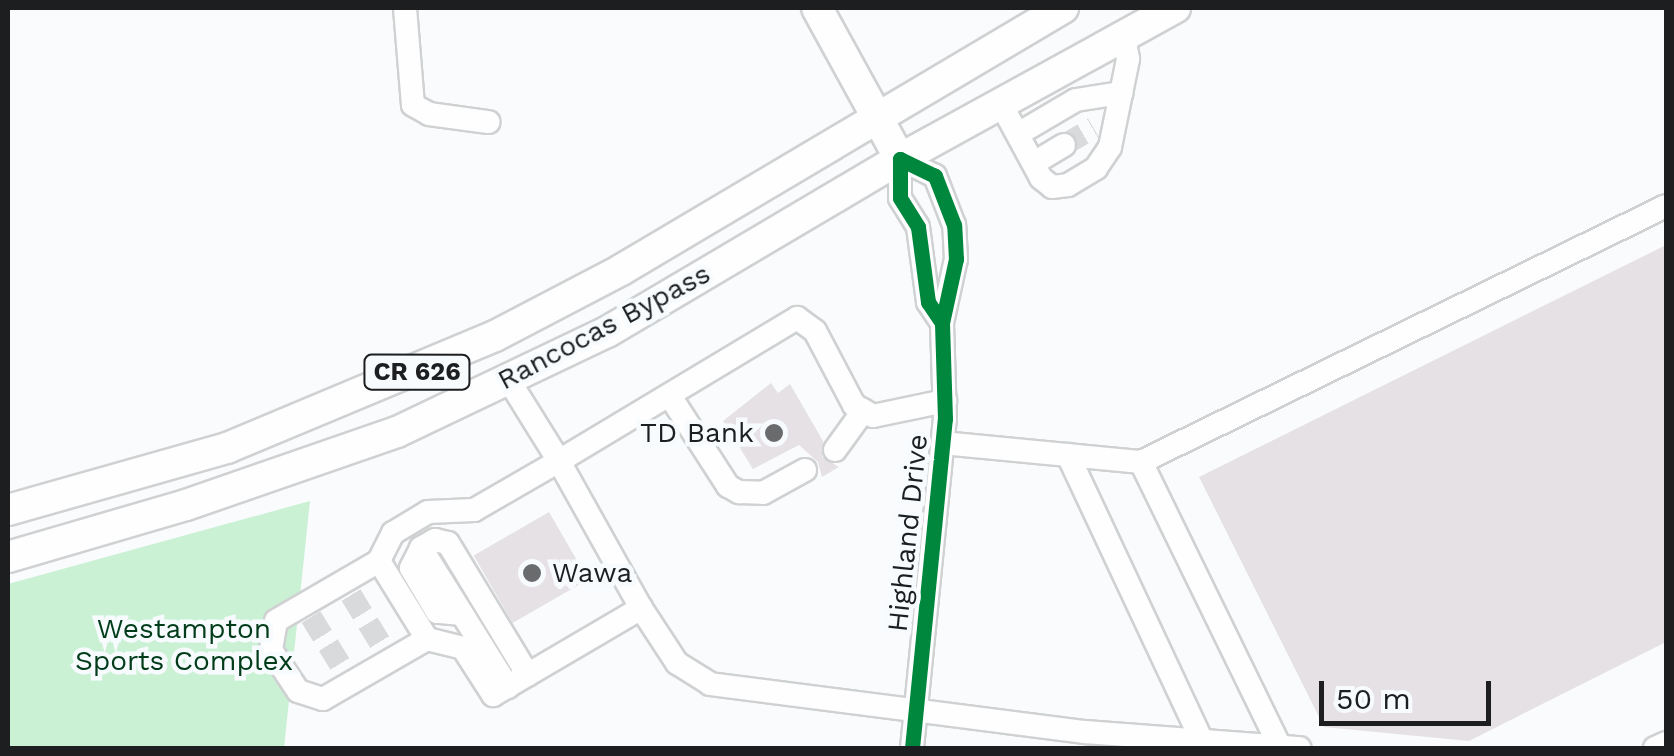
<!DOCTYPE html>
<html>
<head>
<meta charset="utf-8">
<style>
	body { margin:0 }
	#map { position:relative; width:1674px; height:756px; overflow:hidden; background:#f9fbfd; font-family:"Work Sans",sans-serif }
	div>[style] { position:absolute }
	.green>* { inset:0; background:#cbf1d5 }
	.building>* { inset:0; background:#e5e1e4; transform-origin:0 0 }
	.minor-tunnel>* { height:22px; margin-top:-11px; transform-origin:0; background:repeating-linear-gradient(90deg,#d8dadc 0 22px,transparent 0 33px) }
	.roads { filter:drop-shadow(2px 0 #cfd1d2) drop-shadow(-2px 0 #cfd1d2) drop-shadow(0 2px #cfd1d2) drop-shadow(0 -2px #cfd1d2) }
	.minor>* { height:22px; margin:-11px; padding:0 11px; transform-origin:11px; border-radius:11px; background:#fefeff }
	.major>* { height:30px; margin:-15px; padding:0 15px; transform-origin:15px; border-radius:15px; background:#fefeff }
	.cycleway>* { height:15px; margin:-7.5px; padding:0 7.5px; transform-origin:7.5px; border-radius:7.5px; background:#00873e }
	.dots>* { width:28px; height:28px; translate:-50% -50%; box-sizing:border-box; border:5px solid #f8fbfe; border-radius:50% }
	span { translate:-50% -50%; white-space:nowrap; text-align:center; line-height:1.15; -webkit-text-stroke:9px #f8fbfe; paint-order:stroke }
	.shield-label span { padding:2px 8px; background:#f8fbfe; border:2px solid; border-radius:8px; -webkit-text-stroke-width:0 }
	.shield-label { font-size:25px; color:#1d1e1f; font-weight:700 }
	.street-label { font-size:28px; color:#1d1e1f }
	.poi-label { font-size:28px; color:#1d1e1f }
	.right { translate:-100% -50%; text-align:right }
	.left { translate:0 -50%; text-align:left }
	.park-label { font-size:28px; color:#003c19 }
	.frame { position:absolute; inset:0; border:10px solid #1d1e1f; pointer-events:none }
	.scale { position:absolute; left:1319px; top:681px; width:172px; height:45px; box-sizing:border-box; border:5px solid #1d1e1f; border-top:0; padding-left:12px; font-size:30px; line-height:35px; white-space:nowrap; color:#1d1e1f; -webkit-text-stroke:8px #f8fbfe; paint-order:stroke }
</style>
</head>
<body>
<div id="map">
	<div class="green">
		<div style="clip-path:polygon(310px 501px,284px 748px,8px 748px,8px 584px)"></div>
	</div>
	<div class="building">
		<div style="clip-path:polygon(1666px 245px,1666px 642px,1469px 741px,1324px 727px,1199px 477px)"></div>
		<div style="clip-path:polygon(771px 383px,778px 393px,790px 384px,823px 441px,822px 457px,839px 467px,822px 477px,818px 462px,799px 445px,753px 469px,723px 421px)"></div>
		<div style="left:549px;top:512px;width:78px;height:87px;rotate:60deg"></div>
	</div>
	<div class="minor-tunnel">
		<div style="left:1064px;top:145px;width:34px;rotate:-30deg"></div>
		<div style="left:351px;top:595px;width:60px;rotate:58.7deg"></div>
		<div style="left:311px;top:617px;width:61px;rotate:58.4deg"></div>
	</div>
	<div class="roads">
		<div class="minor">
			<div style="left:405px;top:8px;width:97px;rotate:85.3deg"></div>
			<div style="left:413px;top:105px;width:18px;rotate:29deg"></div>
			<div style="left:429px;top:114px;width:60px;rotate:7.7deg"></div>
			<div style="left:1001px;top:104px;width:84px;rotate:61.6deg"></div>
			<div style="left:1041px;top:178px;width:14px;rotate:39deg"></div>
			<div style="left:1052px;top:187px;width:16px;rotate:-7deg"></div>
			<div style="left:1068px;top:185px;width:33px;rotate:-31deg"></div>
			<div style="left:1096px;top:168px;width:25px;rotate:-56deg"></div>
			<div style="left:1110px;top:147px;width:90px;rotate:-78.4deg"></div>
			<div style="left:1128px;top:59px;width:23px;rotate:-100deg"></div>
			<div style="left:1018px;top:134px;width:67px;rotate:-30.4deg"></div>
			<div style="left:1076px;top:100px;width:46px;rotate:-8.8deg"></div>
			<div style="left:1034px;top:163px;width:35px;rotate:-31deg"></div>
			<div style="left:508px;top:379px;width:97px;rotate:58.1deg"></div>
			<div style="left:559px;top:461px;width:278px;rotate:-31deg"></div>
			<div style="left:797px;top:318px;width:22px;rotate:36deg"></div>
			<div style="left:815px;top:331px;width:84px;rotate:62.2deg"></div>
			<div style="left:854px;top:405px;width:22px;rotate:30deg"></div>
			<div style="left:873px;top:416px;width:74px;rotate:-11.8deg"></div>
			<div style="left:670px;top:396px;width:107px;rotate:57.2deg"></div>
			<div style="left:728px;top:486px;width:13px;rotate:29deg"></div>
			<div style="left:739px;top:492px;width:24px;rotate:2deg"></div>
			<div style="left:763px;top:493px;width:48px;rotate:-28.7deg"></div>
			<div style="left:943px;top:443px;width:199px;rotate:5.5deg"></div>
			<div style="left:835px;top:450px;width:49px;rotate:-54.1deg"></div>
			<div style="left:1068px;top:455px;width:316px;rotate:64.9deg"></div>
			<div style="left:421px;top:548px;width:164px;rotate:58deg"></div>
			<div style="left:379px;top:561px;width:119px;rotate:149.8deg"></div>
			<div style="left:276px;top:621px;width:29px;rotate:100deg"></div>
			<div style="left:271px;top:650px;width:49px;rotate:56.6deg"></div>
			<div style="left:298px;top:691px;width:26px;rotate:18deg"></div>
			<div style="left:323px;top:699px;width:120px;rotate:-30deg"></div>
			<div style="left:641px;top:608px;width:168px;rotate:-119.2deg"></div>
			<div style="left:559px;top:461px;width:98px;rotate:150deg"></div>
			<div style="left:474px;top:510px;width:46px;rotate:177.5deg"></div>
			<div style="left:428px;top:512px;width:41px;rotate:149deg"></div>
			<div style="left:393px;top:533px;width:31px;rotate:117deg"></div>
			<div style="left:379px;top:561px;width:92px;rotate:58.4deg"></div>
			<div style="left:427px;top:639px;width:37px;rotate:14deg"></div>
			<div style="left:463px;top:648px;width:56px;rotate:57.4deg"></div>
			<div style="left:493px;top:695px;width:172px;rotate:-30.4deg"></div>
			<div style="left:641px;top:608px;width:66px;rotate:56.8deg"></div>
			<div style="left:677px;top:663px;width:39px;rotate:32deg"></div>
			<div style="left:710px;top:684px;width:379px;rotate:7.3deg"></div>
			<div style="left:1086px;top:732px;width:214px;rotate:4.3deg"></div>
			<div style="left:462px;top:614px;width:25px;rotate:-175deg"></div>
			<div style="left:437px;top:612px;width:51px;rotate:-120.6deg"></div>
			<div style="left:411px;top:568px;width:22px;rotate:-63deg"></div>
			<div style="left:421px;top:548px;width:16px;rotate:-30deg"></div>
			<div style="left:435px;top:540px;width:13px;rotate:13deg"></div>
			<div style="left:448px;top:543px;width:154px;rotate:58.8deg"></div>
			<div style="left:1280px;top:747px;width:317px;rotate:-116deg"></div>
			<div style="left:1141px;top:462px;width:584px;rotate:-25.99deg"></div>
			<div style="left:912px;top:748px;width:331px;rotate:-84.3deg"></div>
			<div style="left:945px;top:419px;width:96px;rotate:-91.8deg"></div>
			<div style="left:942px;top:323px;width:66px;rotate:-77.7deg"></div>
			<div style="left:956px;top:259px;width:34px;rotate:-93deg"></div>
			<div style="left:954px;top:225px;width:53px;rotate:-111.2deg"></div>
			<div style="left:935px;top:176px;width:39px;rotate:-154deg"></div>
			<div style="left:900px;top:159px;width:39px;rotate:90deg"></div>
			<div style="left:900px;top:198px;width:34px;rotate:58deg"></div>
			<div style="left:918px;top:227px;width:76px;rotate:82.4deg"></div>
			<div style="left:928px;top:302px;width:25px;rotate:56deg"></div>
			<div style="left:1655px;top:748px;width:12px;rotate:-24deg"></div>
		</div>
		<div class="major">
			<div style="left:817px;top:8px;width:172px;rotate:61.2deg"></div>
			<div style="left:8px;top:510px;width:228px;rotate:-15.8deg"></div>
			<div style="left:227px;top:448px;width:290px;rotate:-22.7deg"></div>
			<div style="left:495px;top:336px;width:142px;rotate:-27.6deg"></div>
			<div style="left:621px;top:270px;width:514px;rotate:-30.66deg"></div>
			<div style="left:8px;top:557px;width:185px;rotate:-16.3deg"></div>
			<div style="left:186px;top:505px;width:223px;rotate:-19.1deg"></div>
			<div style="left:397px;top:432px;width:233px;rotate:-25.5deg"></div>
			<div style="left:607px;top:332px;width:340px;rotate:-30.6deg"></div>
			<div style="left:900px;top:159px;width:314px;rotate:-28.8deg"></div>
		</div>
	</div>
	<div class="cycleway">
		<div style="left:912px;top:748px;width:331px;rotate:-84.3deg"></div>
		<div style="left:945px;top:419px;width:96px;rotate:-91.8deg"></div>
		<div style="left:942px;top:323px;width:66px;rotate:-77.7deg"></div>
		<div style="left:956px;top:259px;width:34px;rotate:-93deg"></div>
		<div style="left:954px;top:225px;width:53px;rotate:-111.2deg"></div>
		<div style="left:935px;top:176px;width:39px;rotate:-154deg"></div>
		<div style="left:900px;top:159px;width:39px;rotate:90deg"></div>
		<div style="left:900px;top:198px;width:34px;rotate:58deg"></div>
		<div style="left:918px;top:227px;width:76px;rotate:82.4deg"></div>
		<div style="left:928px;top:302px;width:25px;rotate:56deg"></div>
	</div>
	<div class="dots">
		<div style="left:774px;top:433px;background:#6a6b6d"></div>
		<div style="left:532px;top:573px;background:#6a6b6d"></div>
	</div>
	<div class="shield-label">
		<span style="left:417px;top:372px">CR 626</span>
	</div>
	<div class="street-label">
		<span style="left:604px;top:327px;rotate:-28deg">Rancocas Bypass</span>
		<span style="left:908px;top:533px;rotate:-84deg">Highland Drive</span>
	</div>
	<div class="poi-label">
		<span class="right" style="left:754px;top:433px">TD Bank</span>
		<span class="left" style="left:552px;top:573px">Wawa</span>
	</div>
	<div class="park-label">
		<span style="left:184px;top:645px">Westampton<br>Sports Complex</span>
	</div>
	<div class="frame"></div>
	<div class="scale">50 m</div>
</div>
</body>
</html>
